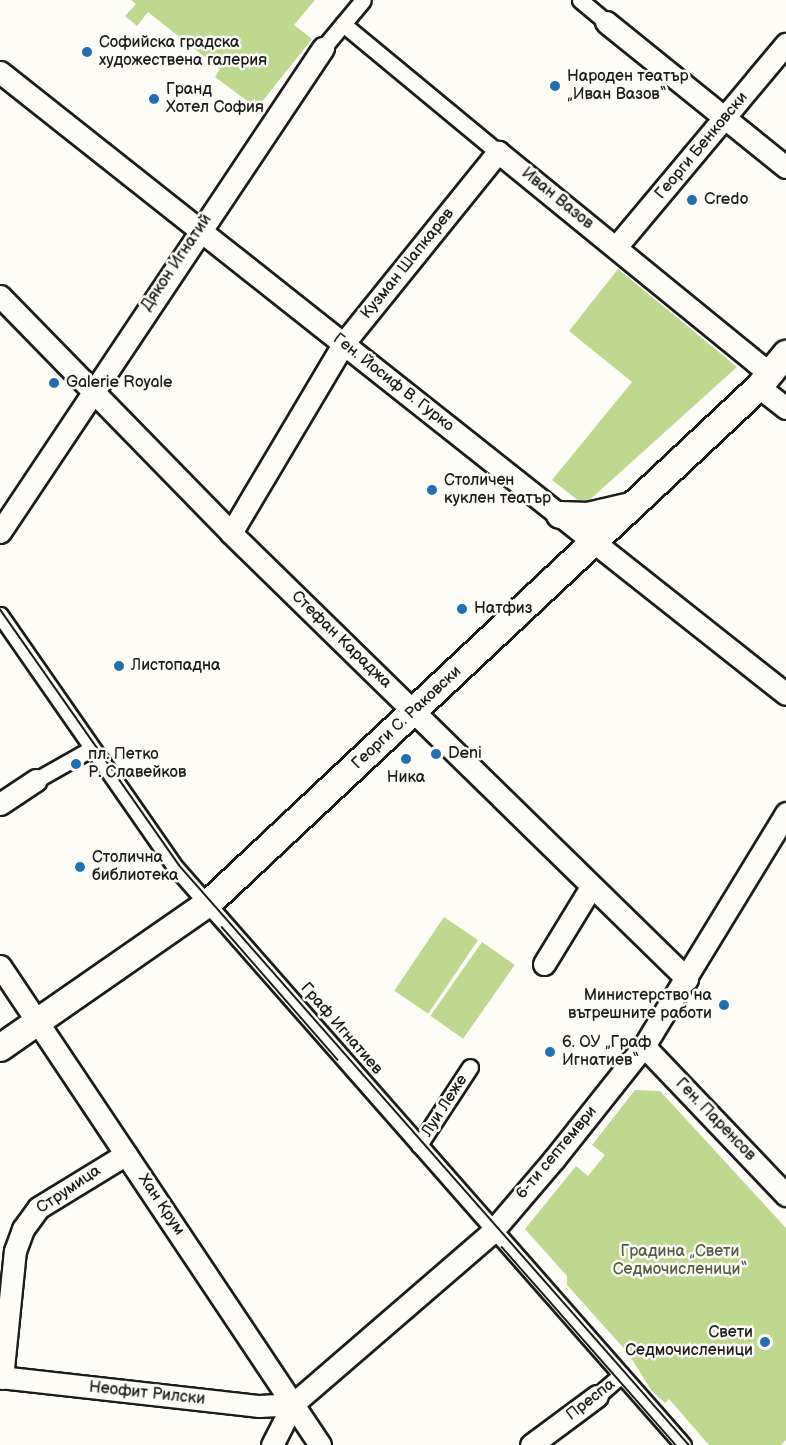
<!DOCTYPE html>
<html>
<head>
<meta charset="utf-8">
<style>
	body { margin:0 }
	#map { position:relative; width:786px; height:1445px; overflow:hidden; background:#fdfcf7; font-family:"Balsamiq Sans",sans-serif }
	div>[style] { position:absolute }
	.green>* { inset:0; background:#bed88f; transform-origin:0 0 }
	.roads { filter:drop-shadow(2px 0 #1c1c1c) drop-shadow(-2px 0 #1c1c1c) drop-shadow(0 2px #1c1c1c) drop-shadow(0 -2px #1c1c1c) }
	.pedestrian>* { height:15px; margin:-7.5px; padding:0 7.5px; transform-origin:7.5px; border-radius:7.5px; background:#fdfcf7 }
	.minor>* { height:21px; margin:-10.5px; padding:0 10.5px; transform-origin:10.5px; border-radius:10.5px; background:#fdfcf7 }
	.tertiary>* { height:26px; margin:-13px; padding:0 13px; transform-origin:13px; border-radius:13px; background:#fdfcf7 }
	.tram>* { height:1.5px; margin:-0.75px; padding:0 0.75px; transform-origin:0.75px; border-radius:0.75px; background:#1c1c1c }
	.dots>* { width:16px; height:16px; translate:-50% -50%; box-sizing:border-box; border:3px solid #fdfcf7; border-radius:50% }
	span { translate:-50% -50%; white-space:nowrap; text-align:center; line-height:1.15; -webkit-text-stroke:5px #fdfcf7; paint-order:stroke }
	.poi-label { font-size:16px; color:#1c1c1c }
	.left { translate:0 -50%; text-align:left }
	.right { translate:-100% -50%; text-align:right }
	.street-label { font-size:16px; color:#1c1c1c }
	.park-label { font-size:16px; color:#555e44 }
</style>
</head>
<body>
<div id="map">
	<div class="green">
		<div style="clip-path:polygon(131px 0,315px 0,294px 25px,312px 39px,257px 108px,215px 77px,220px 69px,148px 12px,137px 26px,125px 16px,136px 4px)"></div>
		<div style="clip-path:polygon(618px 269px,737px 367px,584px 505px,552px 480px,632px 382px,569px 331px)"></div>
		<div style="left:444px;top:917px;width:41px;height:89px;rotate:34deg"></div>
		<div style="left:482px;top:942px;width:40px;height:90px;rotate:35deg"></div>
		<div style="clip-path:polygon(635px 1090px,660px 1091px,786px 1228px,786px 1440px,781px 1445px,709px 1445px,669px 1399px,665px 1403px,651px 1390px,628px 1353px,567px 1285px,567px 1276px,525px 1229px,576px 1166px,588px 1176px,605px 1155px,592px 1145px)"></div>
	</div>
	<div class="roads">
		<div class="pedestrian">
			<div style="left:580px;top:0;width:34px;rotate:40deg"></div>
			<div style="left:343px;top:24px;width:201px;rotate:39.6deg"></div>
			<div style="left:323px;top:48px;width:62px;rotate:-50.2deg"></div>
			<div style="left:0;top:615px;width:308px;rotate:55.2deg"></div>
			<div style="left:176px;top:868px;width:768px;rotate:48.69deg"></div>
			<div style="left:36px;top:780px;width:63px;rotate:-29.4deg"></div>
			<div style="left:419px;top:1145px;width:93px;rotate:-56.8deg"></div>
			<div style="left:597px;top:1396px;width:32px;rotate:-41deg"></div>
		</div>
		<div class="minor">
			<div style="left:606px;top:22px;width:231px;rotate:38.9deg"></div>
			<div style="left:0;top:72px;width:1002px;rotate:38.36deg"></div>
			<div style="left:616px;top:247px;width:265px;rotate:-50.1deg"></div>
			<div style="left:0;top:296px;width:331px;rotate:45.7deg"></div>
			<div style="left:231px;top:533px;width:638px;rotate:44.36deg"></div>
			<div style="left:759px;top:387px;width:34px;rotate:38deg"></div>
			<div style="left:0;top:532px;width:582px;rotate:-56.28deg"></div>
			<div style="left:231px;top:533px;width:220px;rotate:-59.3deg"></div>
			<div style="left:343px;top:344px;width:247px;rotate:-51.1deg"></div>
			<div style="left:498px;top:152px;width:351px;rotate:39.2deg"></div>
			<div style="left:0;top:804px;width:43px;rotate:-33.7deg"></div>
			<div style="left:544px;top:964px;width:90px;rotate:-58.6deg"></div>
			<div style="left:0;top:966px;width:576px;rotate:56.25deg"></div>
			<div style="left:644px;top:1046px;width:206px;rotate:46.4deg"></div>
			<div style="left:0;top:1377px;width:261px;rotate:6.4deg"></div>
			<div style="left:259px;top:1406px;width:34px;rotate:-3deg"></div>
			<div style="left:2px;top:1378px;width:128px;rotate:-84.2deg"></div>
			<div style="left:15px;top:1251px;width:23px;rotate:-70deg"></div>
			<div style="left:23px;top:1229px;width:26px;rotate:-54deg"></div>
			<div style="left:38px;top:1208px;width:103px;rotate:-31.5deg"></div>
			<div style="left:272px;top:1445px;width:46px;rotate:-62.9deg"></div>
			<div style="left:293px;top:1404px;width:260px;rotate:-40.8deg"></div>
			<div style="left:490px;top:1234px;width:99px;rotate:-49.5deg"></div>
			<div style="left:554px;top:1159px;width:144px;rotate:-51.5deg"></div>
			<div style="left:644px;top:1046px;width:273px;rotate:-58.6deg"></div>
			<div style="left:531px;top:1445px;width:82px;rotate:-36.6deg"></div>
		</div>
		<div class="tertiary">
			<div style="left:560px;top:515px;width:28px;rotate:2deg"></div>
			<div style="left:588px;top:516px;width:44px;rotate:-13.1deg"></div>
			<div style="left:0;top:1048px;width:256px;rotate:-34.8deg"></div>
			<div style="left:210px;top:902px;width:753px;rotate:-43.17deg"></div>
			<div style="left:759px;top:387px;width:43px;rotate:-50.7deg"></div>
		</div>
	</div>
	<div class="tram">
		<div style="left:0;top:609px;width:312px;rotate:55deg"></div>
		<div style="left:179px;top:865px;width:772px;rotate:48.67deg"></div>
		<div style="left:222px;top:927px;width:176px;rotate:48.9deg"></div>
		<div style="left:502px;top:1247px;width:264px;rotate:48.7deg"></div>
	</div>
	<div class="dots">
		<div style="left:87px;top:52px;background:#1f6fb2"></div>
		<div style="left:555px;top:86px;background:#1f6fb2"></div>
		<div style="left:154px;top:99px;background:#1f6fb2"></div>
		<div style="left:692px;top:200px;background:#1f6fb2"></div>
		<div style="left:54px;top:383px;background:#1f6fb2"></div>
		<div style="left:432px;top:490px;background:#1f6fb2"></div>
		<div style="left:462px;top:609px;background:#1f6fb2"></div>
		<div style="left:119px;top:666px;background:#1f6fb2"></div>
		<div style="left:436px;top:754px;background:#1f6fb2"></div>
		<div style="left:406px;top:759px;background:#1f6fb2"></div>
		<div style="left:76px;top:764px;background:#1f6fb2"></div>
		<div style="left:80px;top:867px;background:#1f6fb2"></div>
		<div style="left:724px;top:1005px;background:#1f6fb2"></div>
		<div style="left:550px;top:1052px;background:#1f6fb2"></div>
		<div style="left:765px;top:1342px;background:#1f6fb2"></div>
	</div>
	<div class="poi-label">
		<span class="left" style="left:99px;top:52px">Софийска градска<br>художествена галерия</span>
		<span class="left" style="left:567px;top:86px">Народен театър<br>„Иван Вазов“</span>
		<span class="left" style="left:166px;top:99px">Гранд<br>Хотел София</span>
		<span class="left" style="left:704px;top:200px">Credo</span>
		<span class="left" style="left:66px;top:383px">Galerie Royale</span>
		<span class="left" style="left:444px;top:490px">Столичен<br>куклен театър</span>
		<span class="left" style="left:474px;top:609px">Натфиз</span>
		<span class="left" style="left:131px;top:666px">Листопадна</span>
		<span class="left" style="left:448px;top:754px">Deni</span>
		<span class="left" style="left:88px;top:764px">пл. Петко<br>Р. Славейков</span>
		<span style="left:406px;top:778px">Ника</span>
		<span class="left" style="left:92px;top:867px">Столична<br>библиотека</span>
		<span class="right" style="left:712px;top:1005px">Министерство на<br>вътрешните работи</span>
		<span class="left" style="left:562px;top:1052px">6. ОУ „Граф<br>Игнатиев“</span>
		<span class="right" style="left:753px;top:1342px">Свети<br>Седмочисленици</span>
	</div>
	<div class="street-label">
		<span style="left:702px;top:146px;rotate:-50deg">Георги Бенковски</span>
		<span style="left:557px;top:199px;rotate:39deg">Иван Вазов</span>
		<span style="left:177px;top:263px;rotate:-56deg">Дякон Игнатий</span>
		<span style="left:408px;top:264px;rotate:-51deg">Кузман Шапкарев</span>
		<span style="left:393px;top:383px;rotate:38deg">Ген. Йосиф В. Гурко</span>
		<span style="left:341px;top:640px;rotate:44deg">Стефан Караджа</span>
		<span style="left:407px;top:718px;rotate:-43deg">Георги С. Раковски</span>
		<span style="left:341px;top:1029px;rotate:49deg">Граф Игнатиев</span>
		<span style="left:445px;top:1106px;rotate:-57deg">Луи Леже</span>
		<span style="left:715px;top:1120px;rotate:46deg">Ген. Паренсов</span>
		<span style="left:557px;top:1153px;rotate:-50deg">6-ти септември</span>
		<span style="left:69px;top:1190px;rotate:-34deg">Струмица</span>
		<span style="left:161px;top:1205px;rotate:56deg">Хан Крум</span>
		<span style="left:147px;top:1394px;rotate:6deg">Неофит Рилски</span>
		<span style="left:591px;top:1400px;rotate:-38deg">Преспа</span>
	</div>
	<div class="park-label">
		<span style="left:680px;top:1261px">Градина „Свети<br>Седмочисленици“</span>
	</div>
</div>
</body>
</html>
